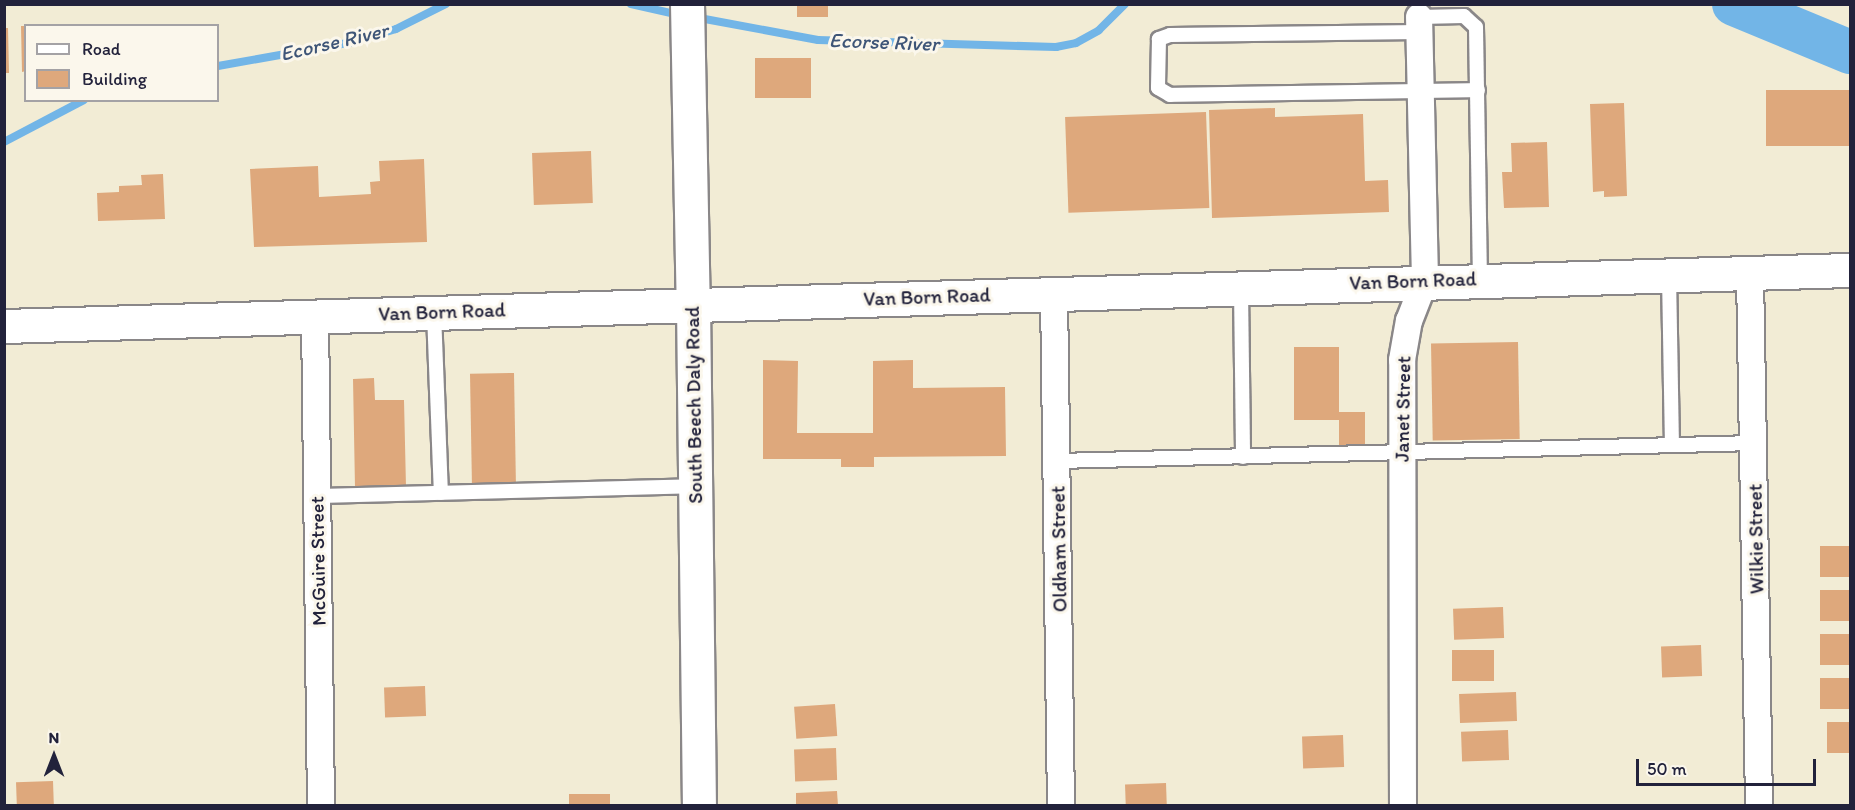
<!DOCTYPE html>
<html>
<head>
<meta charset="utf-8">
<style>
	body { margin:0 }
	#map { position:relative; width:1855px; height:810px; overflow:hidden; background:#f2ecd5; font-family:Itim,sans-serif }
	div>[style] { position:absolute }
	.stream>* { height:8px; margin:-4px; padding:0 4px; transform-origin:4px; border-radius:4px; background:#72b5e7 }
	.river>* { height:44px; margin:-22px; padding:0 22px; transform-origin:22px; border-radius:22px; background:#72b5e7 }
	.building>* { inset:0; background:#dea87c; transform-origin:0 0 }
	.roads { filter:drop-shadow(2px 0 #8a8788) drop-shadow(-2px 0 #8a8788) drop-shadow(0 2px #8a8788) drop-shadow(0 -2px #8a8788) }
	.service>* { height:14px; margin:-7px; padding:0 7px; transform-origin:7px; border-radius:7px; background:#fff }
	.minor>* { height:26px; margin:-13px; padding:0 13px; transform-origin:13px; border-radius:13px; background:#fff }
	.tertiary>* { height:33px; margin:-16.5px; padding:0 16.5px; transform-origin:16.5px; border-radius:16.5px; background:#fff }
	.secondary>* { height:33px; margin:-16.5px; padding:0 16.5px; transform-origin:16.5px; border-radius:16.5px; background:#fff }
	span { translate:-50% -50%; white-space:nowrap; text-align:center; line-height:1.15; -webkit-text-stroke:6px #fbf7ec; paint-order:stroke }
	.street-label { font-size:20px; color:#22223b }
	.water-label { font-size:21px; color:#3e5577; font-style:italic }
	.frame { position:absolute; inset:0; border:6px solid #22223b; pointer-events:none }
	.legend { position:absolute; left:24px; top:24px; width:195px; height:78px; box-sizing:border-box; background:#fbf7ec; border:2px solid #a4a2a5; margin:0; padding:8px 10px; list-style:none; font-size:18px; color:#22223b }
	.legend li { display:flex; align-items:center; gap:12px; height:30px }
	.legend b { width:30px; border:2px solid #a4a2a5 }
	.north { position:absolute; left:24px; top:726px; width:60px; height:60px; -webkit-text-stroke:4px #fbf7ec; paint-order:stroke; rotate:0deg; font-size:16px; font-weight:700; line-height:24px; text-align:center; color:#22223b }
	.north::after { content:''; display:block; margin:auto; width:21px; height:27px; background:#22223b; clip-path:polygon(50% 0,100% 100%,50% 72%,0 100%) }
	.scale { position:absolute; left:1636px; top:759px; width:180px; height:27px; box-sizing:border-box; border:3px solid #22223b; border-top:0; padding-left:8px; font-size:18px; line-height:21px; white-space:nowrap; color:#22223b; -webkit-text-stroke:4px #fbf7ec; paint-order:stroke }
</style>
</head>
<body>
<div id="map">
	<div class="stream">
		<div style="left:631px;top:4px;width:49px;rotate:12.9deg"></div>
		<div style="left:694px;top:17px;width:126px;rotate:10.5deg"></div>
		<div style="left:818px;top:40px;width:238px;rotate:1.7deg"></div>
		<div style="left:1056px;top:47px;width:20px;rotate:-11deg"></div>
		<div style="left:1076px;top:43px;width:26px;rotate:-29deg"></div>
		<div style="left:1099px;top:30px;width:37px;rotate:-45deg"></div>
		<div style="left:218px;top:66px;width:137px;rotate:-10.1deg"></div>
		<div style="left:353px;top:42px;width:45px;rotate:-16.8deg"></div>
		<div style="left:396px;top:29px;width:56px;rotate:-26.6deg"></div>
		<div style="left:4px;top:142px;width:90px;rotate:-27.7deg"></div>
	</div>
	<div class="river">
		<div style="left:1734px;top:4px;width:126px;rotate:22.5deg"></div>
	</div>
	<div class="building">
		<div style="left:797px;top:4px;width:31px;height:13px"></div>
		<div style="clip-path:polygon(21px 26px,26px 26px,26px 71px,22px 72px)"></div>
		<div style="clip-path:polygon(4px 28px,8px 28px,9px 73px,4px 73px)"></div>
		<div style="left:755px;top:58px;width:56px;height:40px"></div>
		<div style="left:1850px;top:90px;width:56px;height:84px;rotate:90deg"></div>
		<div style="clip-path:polygon(1624px 103px,1627px 196px,1604px 197px,1604px 191px,1593px 192px,1590px 104px)"></div>
		<div style="clip-path:polygon(1275px 108px,1275px 117px,1363px 114px,1365px 181px,1388px 180px,1389px 212px,1212px 218px,1209px 110px)"></div>
		<div style="left:1206px;top:112px;width:96px;height:141px;rotate:88deg"></div>
		<div style="clip-path:polygon(1547px 142px,1549px 207px,1504px 208px,1502px 172px,1512px 172px,1511px 143px)"></div>
		<div style="left:591px;top:151px;width:52px;height:59px;rotate:88deg"></div>
		<div style="clip-path:polygon(424px 159px,427px 242px,254px 247px,250px 169px,318px 166px,319px 197px,371px 194px,370px 182px,380px 181px,379px 161px)"></div>
		<div style="clip-path:polygon(163px 174px,165px 219px,98px 221px,97px 193px,119px 192px,119px 186px,142px 185px,141px 175px)"></div>
		<div style="left:1518px;top:342px;width:97px;height:87px;rotate:89deg"></div>
		<div style="clip-path:polygon(1294px 347px,1339px 347px,1339px 412px,1365px 412px,1365px 447px,1339px 447px,1339px 420px,1294px 420px)"></div>
		<div style="clip-path:polygon(763px 360px,798px 361px,797px 433px,873px 433px,873px 361px,913px 360px,913px 388px,1005px 387px,1006px 456px,874px 457px,874px 467px,841px 467px,841px 459px,763px 459px)"></div>
		<div style="left:514px;top:373px;width:110px;height:44px;rotate:89deg"></div>
		<div style="clip-path:polygon(374px 378px,375px 400px,404px 400px,406px 487px,355px 488px,353px 379px)"></div>
		<div style="left:1850px;top:546px;width:31px;height:30px;rotate:90deg"></div>
		<div style="left:1850px;top:590px;width:31px;height:30px;rotate:90deg"></div>
		<div style="left:1503px;top:607px;width:31px;height:50px;rotate:88deg"></div>
		<div style="left:1820px;top:634px;width:30px;height:31px"></div>
		<div style="left:1701px;top:645px;width:31px;height:40px;rotate:88deg"></div>
		<div style="left:1494px;top:650px;width:31px;height:42px;rotate:90deg"></div>
		<div style="left:1850px;top:678px;width:31px;height:30px;rotate:90deg"></div>
		<div style="left:425px;top:686px;width:30px;height:41px;rotate:88deg"></div>
		<div style="left:1516px;top:692px;width:29px;height:57px;rotate:88deg"></div>
		<div style="left:835px;top:704px;width:32px;height:41px;rotate:86deg"></div>
		<div style="left:1850px;top:722px;width:31px;height:23px;rotate:90deg"></div>
		<div style="left:1508px;top:730px;width:30px;height:47px;rotate:88deg"></div>
		<div style="left:1343px;top:735px;width:32px;height:41px;rotate:88deg"></div>
		<div style="left:836px;top:748px;width:32px;height:42px;rotate:88deg"></div>
		<div style="left:53px;top:781px;width:25px;height:37px;rotate:88deg"></div>
		<div style="left:1166px;top:783px;width:23px;height:41px;rotate:88deg"></div>
		<div style="clip-path:polygon(837px 791px,838px 806px,796px 806px,796px 793px)"></div>
		<div style="left:610px;top:794px;width:12px;height:41px;rotate:90deg"></div>
	</div>
	<div class="roads">
		<div class="service">
			<div style="left:1419px;top:17px;width:45px;rotate:-1.3deg"></div>
			<div style="left:1464px;top:16px;width:16px;rotate:43deg"></div>
			<div style="left:1476px;top:27px;width:252px;rotate:89.1deg"></div>
			<div style="left:1420px;top:32px;width:250px;rotate:179.3deg"></div>
			<div style="left:1170px;top:35px;width:12px;rotate:160deg"></div>
			<div style="left:1159px;top:39px;width:49px;rotate:91.2deg"></div>
			<div style="left:1158px;top:88px;width:14px;rotate:30deg"></div>
			<div style="left:1170px;top:95px;width:308px;rotate:-0.9deg"></div>
			<div style="left:1669px;top:275px;width:169px;rotate:89deg"></div>
			<div style="left:1241px;top:288px;width:169px;rotate:89.3deg"></div>
			<div style="left:434px;top:313px;width:180px;rotate:87.8deg"></div>
			<div style="left:1058px;top:461px;width:697px;rotate:-1.48deg"></div>
			<div style="left:317px;top:496px;width:378px;rotate:-1.5deg"></div>
		</div>
		<div class="minor">
			<div style="left:1750px;top:273px;width:533px;rotate:89.03deg"></div>
			<div style="left:1054px;top:293px;width:513px;rotate:89.22deg"></div>
			<div style="left:315px;top:316px;width:490px;rotate:89.3deg"></div>
			<div style="left:1403px;top:806px;width:446px;rotate:-90.1deg"></div>
			<div style="left:1402px;top:360px;width:40px;rotate:-80deg"></div>
			<div style="left:1409px;top:321px;width:44px;rotate:-68.7deg"></div>
			<div style="left:1425px;top:280px;width:263px;rotate:-91.3deg"></div>
		</div>
		<div class="tertiary">
			<div style="left:693px;top:303px;width:503px;rotate:89.32deg"></div>
		</div>
		<div class="secondary">
			<div style="left:687px;top:4px;width:299px;rotate:88.9deg"></div>
			<div style="left:4px;top:326px;width:1847px;rotate:-1.74deg"></div>
		</div>
	</div>
	<div class="street-label">
		<span style="left:1413px;top:281px;rotate:-2deg">Van Born Road</span>
		<span style="left:927px;top:297px;rotate:-2deg">Van Born Road</span>
		<span style="left:442px;top:312px;rotate:-2deg">Van Born Road</span>
		<span style="left:694px;top:405px;rotate:-91deg">South Beech Daly Road</span>
		<span style="left:1403px;top:409px;rotate:-89deg">Janet Street</span>
		<span style="left:1756px;top:539px;rotate:-91deg">Wilkie Street</span>
		<span style="left:1059px;top:549px;rotate:-91deg">Oldham Street</span>
		<span style="left:318px;top:561px;rotate:-91deg">McGuire Street</span>
	</div>
	<div class="water-label">
		<span style="left:334px;top:42px;rotate:-13deg">Ecorse River</span>
		<span style="left:884px;top:42px;rotate:2deg">Ecorse River</span>
	</div>
	<div class="frame"></div>
	<ul class="legend">
	<li><b style="height:8px;background:#fff"></b>Road</li>
	<li><b style="height:16px;background:#dea87c"></b>Building</li>
	</ul>
	<div class="north">N</div>
	<div class="scale">50 m</div>
</div>
</body>
</html>
